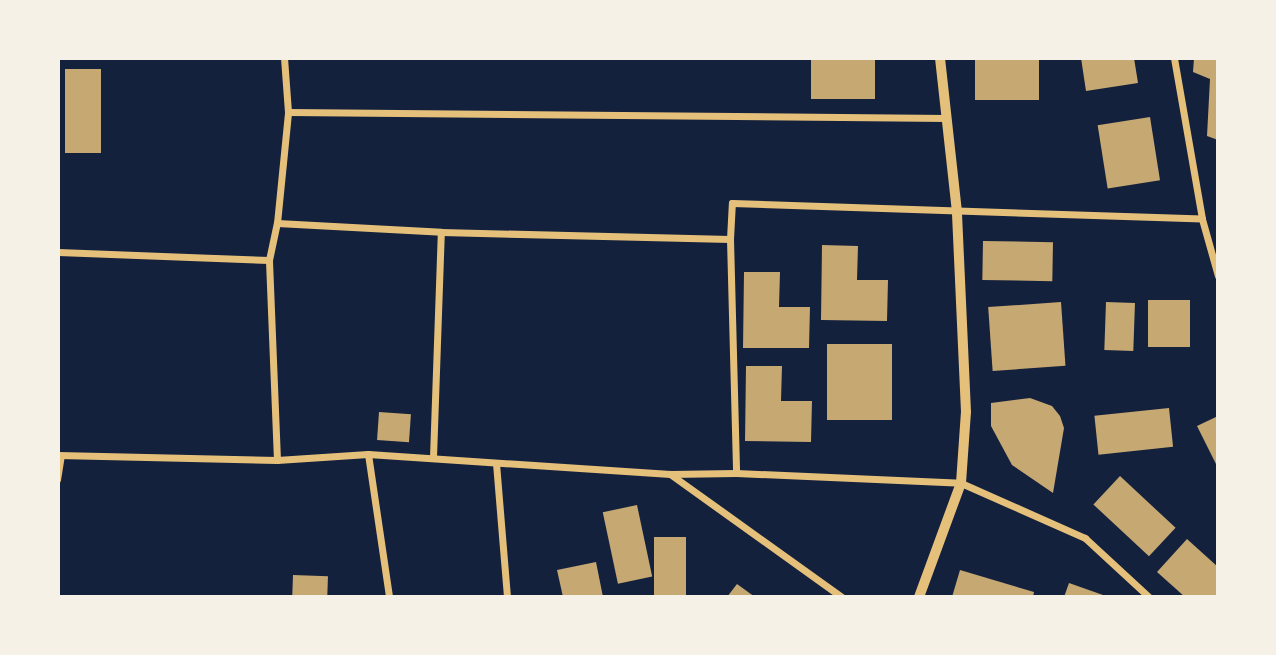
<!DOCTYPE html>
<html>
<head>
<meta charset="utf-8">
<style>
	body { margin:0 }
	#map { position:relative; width:1276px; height:655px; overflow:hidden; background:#14213d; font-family:Figtree,sans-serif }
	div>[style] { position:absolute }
	.building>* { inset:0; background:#c6a872; transform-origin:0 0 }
	.service>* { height:4.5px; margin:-2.25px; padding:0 2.25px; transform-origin:2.25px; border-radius:2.25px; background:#e5c07b }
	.minor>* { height:7px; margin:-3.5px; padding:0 3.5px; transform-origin:3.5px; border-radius:3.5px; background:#e5c07b }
	.tertiary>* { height:10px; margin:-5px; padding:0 5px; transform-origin:5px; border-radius:5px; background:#e5c07b }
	span { translate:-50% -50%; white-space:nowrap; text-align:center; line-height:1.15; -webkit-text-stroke:7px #f6f1e7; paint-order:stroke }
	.frame { position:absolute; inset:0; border:60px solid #f6f1e7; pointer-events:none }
</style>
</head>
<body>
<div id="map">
	<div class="building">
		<div style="left:811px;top:58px;width:64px;height:41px"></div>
		<div style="left:975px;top:58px;width:64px;height:42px"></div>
		<div style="clip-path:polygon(1081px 58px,1134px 58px,1138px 83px,1086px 91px)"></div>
		<div style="clip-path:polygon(1194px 58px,1218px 58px,1218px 140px,1207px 136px,1210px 79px,1193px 72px)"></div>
		<div style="left:65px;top:69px;width:36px;height:84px"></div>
		<div style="left:1150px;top:117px;width:64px;height:53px;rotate:81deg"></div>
		<div style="left:983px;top:241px;width:70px;height:39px;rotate:1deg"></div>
		<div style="clip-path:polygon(822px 245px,858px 246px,857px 280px,888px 280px,887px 321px,821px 320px)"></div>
		<div style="clip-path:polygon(744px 272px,780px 272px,779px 307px,810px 307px,809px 348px,743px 348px)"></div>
		<div style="left:1148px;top:300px;width:42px;height:47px"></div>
		<div style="left:1061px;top:302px;width:64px;height:73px;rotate:86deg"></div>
		<div style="left:1106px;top:302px;width:29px;height:48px;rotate:2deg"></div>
		<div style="left:827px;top:344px;width:65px;height:76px"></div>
		<div style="clip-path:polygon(746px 366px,782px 366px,781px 401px,812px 401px,811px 442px,745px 441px)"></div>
		<div style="clip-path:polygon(1030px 398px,1052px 406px,1060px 416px,1064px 428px,1053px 493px,1012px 465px,991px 426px,991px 403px)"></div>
		<div style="left:1169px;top:408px;width:39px;height:75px;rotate:84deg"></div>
		<div style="left:379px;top:412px;width:32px;height:28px;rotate:4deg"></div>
		<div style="clip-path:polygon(1218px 416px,1218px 468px,1197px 426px)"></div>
		<div style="left:1120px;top:476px;width:76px;height:39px;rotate:43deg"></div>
		<div style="left:637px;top:505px;width:73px;height:35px;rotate:78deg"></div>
		<div style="left:654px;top:537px;width:32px;height:60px"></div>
		<div style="clip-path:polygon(1187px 539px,1218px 567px,1218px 597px,1185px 597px,1157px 572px)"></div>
		<div style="clip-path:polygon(596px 562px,603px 597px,563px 597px,557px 570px)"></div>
		<div style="clip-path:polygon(960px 570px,1034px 592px,1033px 597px,952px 597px)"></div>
		<div style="left:293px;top:575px;width:35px;height:22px;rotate:2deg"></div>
		<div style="clip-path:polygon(1069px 583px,1103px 595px,1102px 597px,1064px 597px)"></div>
		<div style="clip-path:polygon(737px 584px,755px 597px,727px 597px)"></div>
	</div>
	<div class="service">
		<div style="left:58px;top:480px;width:25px;rotate:-81deg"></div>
	</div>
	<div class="minor">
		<div style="left:1174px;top:58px;width:163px;rotate:80.1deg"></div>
		<div style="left:1202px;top:219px;width:59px;rotate:74.3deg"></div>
		<div style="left:288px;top:112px;width:659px;rotate:0.52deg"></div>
		<div style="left:277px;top:223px;width:164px;rotate:3.1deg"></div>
		<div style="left:441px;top:232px;width:289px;rotate:1.4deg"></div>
		<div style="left:730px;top:239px;width:36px;rotate:-87deg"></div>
		<div style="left:732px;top:203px;width:470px;rotate:1.9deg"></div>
		<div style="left:730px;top:239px;width:234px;rotate:88.5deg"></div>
		<div style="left:58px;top:252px;width:211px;rotate:2.2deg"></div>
		<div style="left:368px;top:454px;width:145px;rotate:81.6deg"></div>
		<div style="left:58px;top:455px;width:219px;rotate:1.3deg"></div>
		<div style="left:277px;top:460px;width:91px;rotate:-3.8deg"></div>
		<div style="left:368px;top:454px;width:303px;rotate:3.8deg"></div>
		<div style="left:670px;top:474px;width:66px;rotate:-0.9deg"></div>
		<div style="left:736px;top:473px;width:225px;rotate:2.5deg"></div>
		<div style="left:961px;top:483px;width:136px;rotate:23.9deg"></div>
		<div style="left:1085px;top:538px;width:87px;rotate:42.7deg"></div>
		<div style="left:433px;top:457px;width:225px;rotate:-88deg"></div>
		<div style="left:277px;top:460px;width:200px;rotate:-92.3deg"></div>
		<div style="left:269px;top:260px;width:38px;rotate:-78deg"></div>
		<div style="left:277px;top:223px;width:112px;rotate:-84.3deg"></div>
		<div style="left:288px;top:112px;width:54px;rotate:-94.2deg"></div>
		<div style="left:496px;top:463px;width:134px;rotate:85.3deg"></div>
		<div style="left:670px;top:474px;width:211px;rotate:35.6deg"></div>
	</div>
	<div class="tertiary">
		<div style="left:919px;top:597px;width:121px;rotate:-69.8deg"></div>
		<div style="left:961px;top:483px;width:71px;rotate:-86deg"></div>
		<div style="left:966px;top:412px;width:200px;rotate:-92.6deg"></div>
		<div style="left:957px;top:212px;width:155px;rotate:-96.3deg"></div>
	</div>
	<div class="frame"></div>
</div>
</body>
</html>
